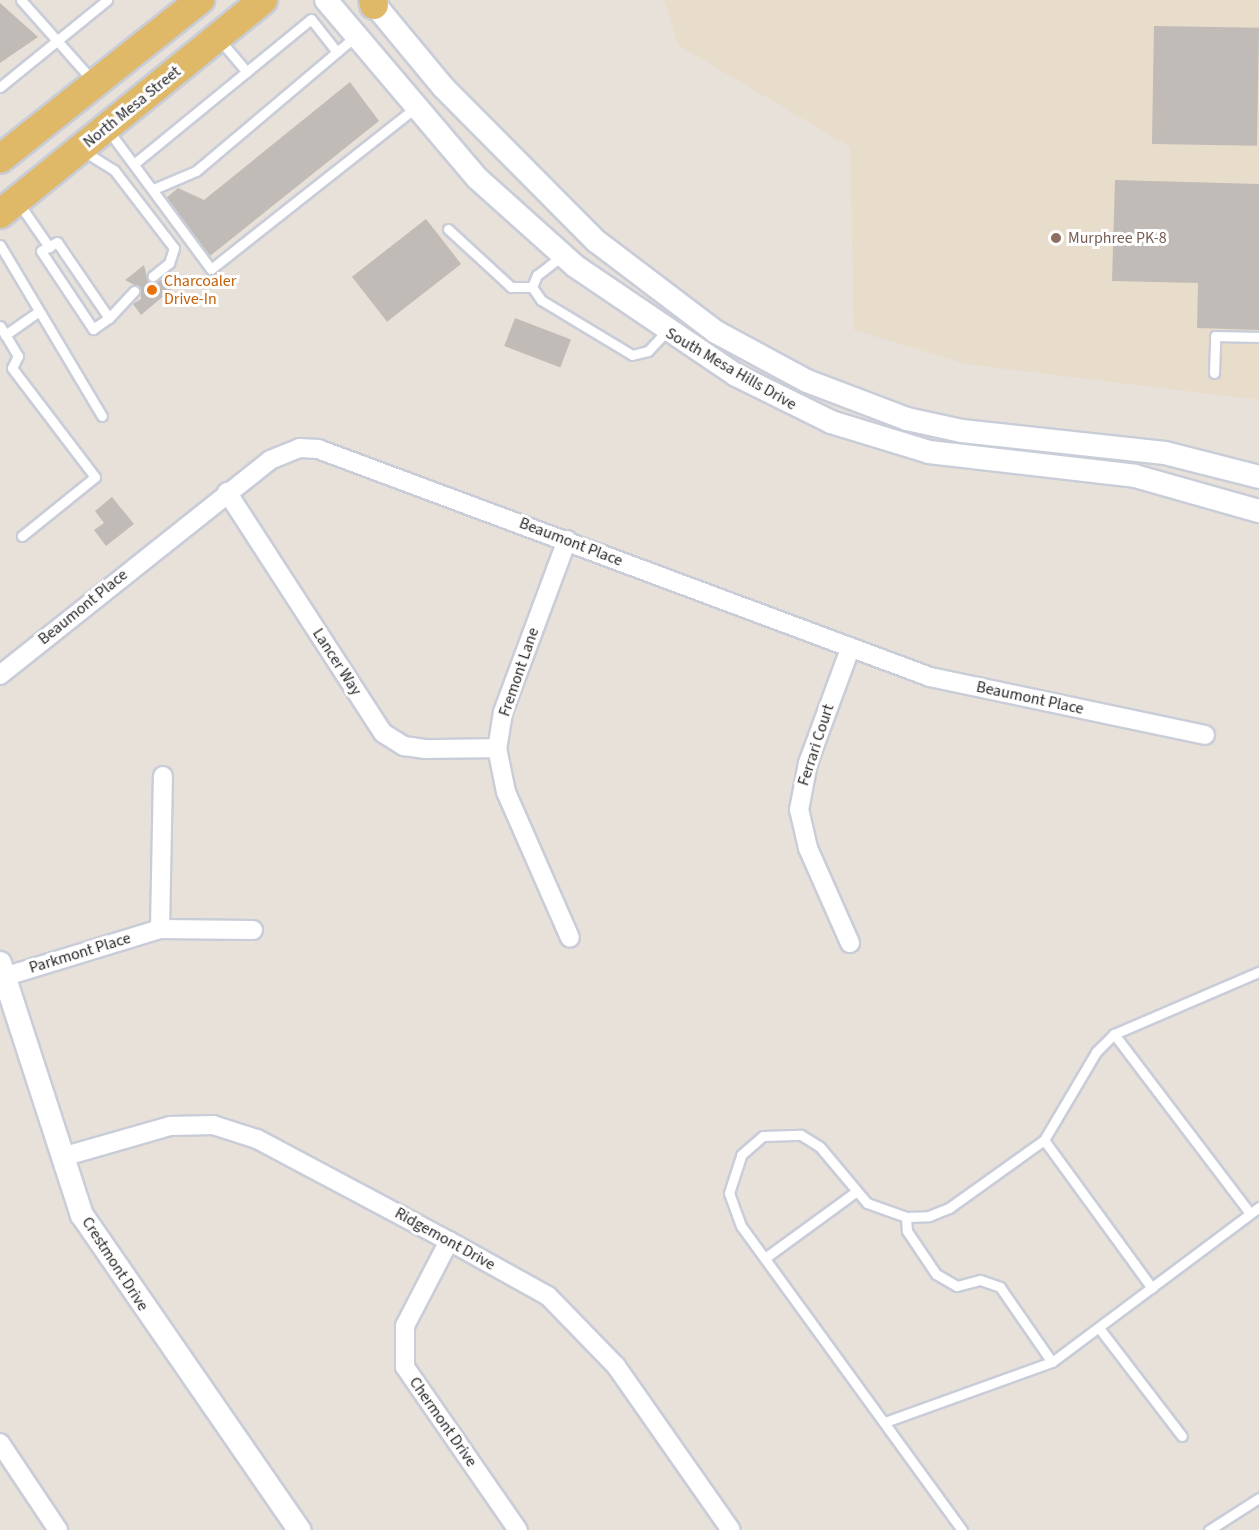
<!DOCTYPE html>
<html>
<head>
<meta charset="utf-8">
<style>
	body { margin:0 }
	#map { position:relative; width:1259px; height:1530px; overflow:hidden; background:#e8e1da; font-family:"Source Sans 3",sans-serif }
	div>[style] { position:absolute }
	.education>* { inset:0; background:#e8dccb }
	.building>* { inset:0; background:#c1bbb7; transform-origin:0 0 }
	.roads { filter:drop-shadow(2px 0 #c9cdd8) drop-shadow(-2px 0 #c9cdd8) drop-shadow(0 2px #c9cdd8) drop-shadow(0 -2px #c9cdd8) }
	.service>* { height:9px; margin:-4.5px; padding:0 4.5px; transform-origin:4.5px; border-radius:4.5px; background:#fff }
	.minor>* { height:18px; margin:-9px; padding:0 9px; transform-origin:9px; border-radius:9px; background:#fff }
	.tertiary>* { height:22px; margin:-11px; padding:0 11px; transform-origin:11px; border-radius:11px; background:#fff }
	.primary>* { height:28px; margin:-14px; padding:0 14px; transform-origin:14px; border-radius:14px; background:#dfb968 }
	.dots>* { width:16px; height:16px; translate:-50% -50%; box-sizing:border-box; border:3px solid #fff; border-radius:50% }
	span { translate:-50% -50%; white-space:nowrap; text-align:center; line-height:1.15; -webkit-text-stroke:6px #fff; paint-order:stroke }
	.street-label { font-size:16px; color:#272727 }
	.education-label { font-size:16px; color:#785e54 }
	.left { translate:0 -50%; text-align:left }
	.food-label { font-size:16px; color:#c56008 }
</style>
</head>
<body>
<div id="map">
	<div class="education">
		<div style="clip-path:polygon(664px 0,1259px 0,1259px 400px,966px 364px,854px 330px,850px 147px,678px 45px)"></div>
	</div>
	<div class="building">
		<div style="clip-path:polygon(0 3px,38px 37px,0 63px)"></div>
		<div style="left:1154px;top:26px;width:105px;height:118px;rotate:1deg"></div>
		<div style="clip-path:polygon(350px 82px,379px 121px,210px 256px,166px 198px,178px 188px,204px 200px)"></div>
		<div style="clip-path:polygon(1115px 180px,1259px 184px,1259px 330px,1197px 328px,1198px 283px,1112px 281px)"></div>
		<div style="left:426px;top:219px;width:57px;height:94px;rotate:52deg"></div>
		<div style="clip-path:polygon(144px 265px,148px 281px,164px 280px,172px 289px,141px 315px,133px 304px,141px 299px,140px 288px,125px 280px)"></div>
		<div style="left:515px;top:318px;width:60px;height:30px;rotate:21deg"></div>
		<div style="clip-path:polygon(112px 497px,134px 524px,106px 546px,94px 530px,104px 523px,95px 511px)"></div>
	</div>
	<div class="roads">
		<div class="service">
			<div style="left:21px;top:0;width:108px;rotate:48.4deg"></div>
			<div style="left:219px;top:39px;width:43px;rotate:49.7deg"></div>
			<div style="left:0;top:87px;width:138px;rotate:-39.1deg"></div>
			<div style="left:108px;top:130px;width:173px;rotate:53.5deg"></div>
			<div style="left:211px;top:269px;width:261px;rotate:-38.3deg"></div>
			<div style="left:85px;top:152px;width:34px;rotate:32deg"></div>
			<div style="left:114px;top:170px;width:98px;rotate:52.4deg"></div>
			<div style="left:174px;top:248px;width:16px;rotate:108deg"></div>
			<div style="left:169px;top:263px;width:21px;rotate:141deg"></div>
			<div style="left:135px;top:163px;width:227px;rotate:-39.3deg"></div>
			<div style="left:311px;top:19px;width:42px;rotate:51.8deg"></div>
			<div style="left:156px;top:188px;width:43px;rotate:-23deg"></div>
			<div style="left:196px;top:171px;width:209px;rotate:-40.2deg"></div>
			<div style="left:18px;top:202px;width:55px;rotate:55.4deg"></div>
			<div style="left:448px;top:229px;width:86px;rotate:42.6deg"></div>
			<div style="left:511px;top:287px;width:21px"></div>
			<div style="left:0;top:245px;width:199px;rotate:59.2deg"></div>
			<div style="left:563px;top:255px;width:33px;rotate:142deg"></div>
			<div style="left:537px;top:275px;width:13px;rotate:113deg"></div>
			<div style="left:532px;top:287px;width:16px;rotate:55deg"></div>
			<div style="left:541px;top:300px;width:106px;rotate:31.1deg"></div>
			<div style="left:632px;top:355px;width:16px;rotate:-14deg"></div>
			<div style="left:648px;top:351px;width:26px;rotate:-47deg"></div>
			<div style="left:109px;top:318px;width:92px;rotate:-124.4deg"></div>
			<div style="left:57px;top:242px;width:18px;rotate:151deg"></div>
			<div style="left:41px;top:251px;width:94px;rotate:56.3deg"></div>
			<div style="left:93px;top:329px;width:19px;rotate:-35deg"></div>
			<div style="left:109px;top:318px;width:37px;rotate:-47deg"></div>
			<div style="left:0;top:326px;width:35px;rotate:59deg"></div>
			<div style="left:18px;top:356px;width:13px;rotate:117deg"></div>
			<div style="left:12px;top:368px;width:137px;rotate:52.7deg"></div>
			<div style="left:95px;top:477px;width:94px;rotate:141.1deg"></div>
			<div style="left:5px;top:335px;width:39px;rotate:-35deg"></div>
			<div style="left:1214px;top:373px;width:37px;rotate:-88deg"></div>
			<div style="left:1215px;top:336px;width:44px;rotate:1.3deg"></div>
			<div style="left:1114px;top:1034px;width:223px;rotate:52.8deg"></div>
			<div style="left:1044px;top:1140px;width:183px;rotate:53.9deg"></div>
			<div style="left:906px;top:1217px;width:14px;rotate:86deg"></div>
			<div style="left:907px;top:1231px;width:52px;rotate:56deg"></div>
			<div style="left:936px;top:1274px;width:24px;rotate:30deg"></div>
			<div style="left:957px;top:1286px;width:24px;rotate:-15deg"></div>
			<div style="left:980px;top:1280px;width:21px;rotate:19deg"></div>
			<div style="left:1000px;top:1287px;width:91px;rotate:55.3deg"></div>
			<div style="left:765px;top:1258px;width:110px;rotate:-36.1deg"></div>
			<div style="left:1099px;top:1328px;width:136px;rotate:52.5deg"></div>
			<div style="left:885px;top:1422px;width:177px;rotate:-19.8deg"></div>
			<div style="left:1052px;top:1362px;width:259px;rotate:-36.8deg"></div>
			<div style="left:962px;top:1530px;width:376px;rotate:-126deg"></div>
			<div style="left:741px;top:1226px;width:35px;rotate:-110deg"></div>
			<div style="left:729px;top:1193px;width:40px;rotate:-72deg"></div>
			<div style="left:741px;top:1155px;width:29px;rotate:-41deg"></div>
			<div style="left:763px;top:1136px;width:38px;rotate:-2deg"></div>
			<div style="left:801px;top:1135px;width:22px;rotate:32deg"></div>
			<div style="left:820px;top:1147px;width:73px;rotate:50deg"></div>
			<div style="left:867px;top:1203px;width:41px;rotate:19.7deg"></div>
			<div style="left:906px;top:1217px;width:23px;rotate:-2deg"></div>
			<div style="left:929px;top:1216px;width:22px;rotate:-22deg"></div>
			<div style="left:949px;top:1208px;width:117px;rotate:-35.6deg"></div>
			<div style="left:1044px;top:1140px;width:102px;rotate:-59.4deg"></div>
			<div style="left:1096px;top:1052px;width:25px;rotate:-45deg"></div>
			<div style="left:1114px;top:1034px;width:158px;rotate:-23.2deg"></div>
			<div style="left:1209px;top:1530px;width:59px;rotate:-32.6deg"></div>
		</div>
		<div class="minor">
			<div style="left:227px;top:492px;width:287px;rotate:57.1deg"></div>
			<div style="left:383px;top:733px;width:25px;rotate:32deg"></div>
			<div style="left:404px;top:746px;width:22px;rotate:8deg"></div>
			<div style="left:426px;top:749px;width:71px;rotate:-0.8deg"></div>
			<div style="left:567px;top:540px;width:184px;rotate:110.4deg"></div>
			<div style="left:503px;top:712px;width:36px;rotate:99deg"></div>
			<div style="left:497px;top:748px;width:45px;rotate:78.4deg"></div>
			<div style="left:506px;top:792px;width:159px;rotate:66.3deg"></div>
			<div style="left:0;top:675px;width:345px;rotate:-38.5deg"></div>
			<div style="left:270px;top:460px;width:32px;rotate:-22deg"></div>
			<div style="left:300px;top:448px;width:18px;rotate:3deg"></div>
			<div style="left:318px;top:449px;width:653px;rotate:20.43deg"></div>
			<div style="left:930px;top:677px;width:281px;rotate:11.9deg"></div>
			<div style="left:160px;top:929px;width:153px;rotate:-88.9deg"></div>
			<div style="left:850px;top:943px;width:104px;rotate:-113.9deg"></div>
			<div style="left:808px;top:848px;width:39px;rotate:-103deg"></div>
			<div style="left:799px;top:810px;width:48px;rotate:-79.2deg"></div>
			<div style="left:808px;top:763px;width:121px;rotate:-69.8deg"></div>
			<div style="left:0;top:978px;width:167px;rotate:-17deg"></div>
			<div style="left:160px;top:929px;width:93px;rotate:0.6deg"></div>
			<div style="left:62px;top:1157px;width:112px;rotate:-16deg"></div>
			<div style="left:170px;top:1126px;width:43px;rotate:-1.3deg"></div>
			<div style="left:213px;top:1125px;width:46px;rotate:17.7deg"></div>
			<div style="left:257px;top:1139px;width:217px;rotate:28deg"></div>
			<div style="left:449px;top:1241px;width:113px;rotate:29.1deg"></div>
			<div style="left:548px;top:1296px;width:98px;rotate:45.8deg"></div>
			<div style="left:616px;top:1366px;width:200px;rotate:55deg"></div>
			<div style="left:449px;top:1241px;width:96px;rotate:117.4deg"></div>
			<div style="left:405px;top:1326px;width:41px;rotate:90deg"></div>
			<div style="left:405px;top:1367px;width:198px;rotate:55.3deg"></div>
			<div style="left:0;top:1443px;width:105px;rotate:56.3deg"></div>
		</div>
		<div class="tertiary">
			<div style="left:326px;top:0;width:233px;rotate:49.7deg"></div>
			<div style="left:477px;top:178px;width:132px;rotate:41.9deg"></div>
			<div style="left:575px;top:266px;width:194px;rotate:34.1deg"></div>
			<div style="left:736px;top:375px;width:106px;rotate:26.3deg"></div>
			<div style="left:831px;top:422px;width:102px;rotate:17deg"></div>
			<div style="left:929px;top:452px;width:207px;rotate:6.6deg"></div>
			<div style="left:1135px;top:476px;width:129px;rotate:15.8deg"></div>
			<div style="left:371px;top:0;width:113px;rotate:50.4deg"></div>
			<div style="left:443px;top:87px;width:217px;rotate:45.2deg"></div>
			<div style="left:596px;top:241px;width:151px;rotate:37.2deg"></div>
			<div style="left:716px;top:332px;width:103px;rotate:28.3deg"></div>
			<div style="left:807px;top:381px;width:107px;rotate:20.8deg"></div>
			<div style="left:907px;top:419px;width:56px;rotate:12.3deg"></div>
			<div style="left:962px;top:431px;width:204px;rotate:6.2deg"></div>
			<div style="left:1165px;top:453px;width:97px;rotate:14.3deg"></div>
			<div style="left:0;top:963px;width:265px;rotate:72deg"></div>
			<div style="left:82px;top:1215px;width:383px;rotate:55.4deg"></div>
		</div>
		<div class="primary">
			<div style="left:373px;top:0;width:5px;rotate:79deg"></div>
			<div style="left:0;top:159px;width:256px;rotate:-38.5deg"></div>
			<div style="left:0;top:214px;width:339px;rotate:-39.1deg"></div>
		</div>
	</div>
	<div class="dots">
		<div style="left:1056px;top:238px;background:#8d6e63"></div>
		<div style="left:152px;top:290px;background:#e8710a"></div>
	</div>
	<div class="street-label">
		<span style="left:132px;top:107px;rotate:-39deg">North Mesa Street</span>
		<span style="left:731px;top:369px;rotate:30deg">South Mesa Hills Drive</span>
		<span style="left:571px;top:542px;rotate:21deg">Beaumont Place</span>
		<span style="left:83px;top:607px;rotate:-39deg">Beaumont Place</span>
		<span style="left:337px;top:662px;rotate:57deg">Lancer Way</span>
		<span style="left:519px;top:672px;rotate:-71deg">Fremont Lane</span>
		<span style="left:1030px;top:698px;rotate:12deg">Beaumont Place</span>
		<span style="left:816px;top:745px;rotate:-72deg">Ferrari Court</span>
		<span style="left:80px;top:953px;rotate:-17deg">Parkmont Place</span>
		<span style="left:445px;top:1239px;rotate:29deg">Ridgemont Drive</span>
		<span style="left:115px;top:1264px;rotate:57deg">Crestmont Drive</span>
		<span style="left:443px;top:1422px;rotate:55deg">Chermont Drive</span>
	</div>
	<div class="education-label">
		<span class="left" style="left:1068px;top:238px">Murphree PK-8</span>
	</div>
	<div class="food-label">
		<span class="left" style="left:164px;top:290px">Charcoaler<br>Drive-In</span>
	</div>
</div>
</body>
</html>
